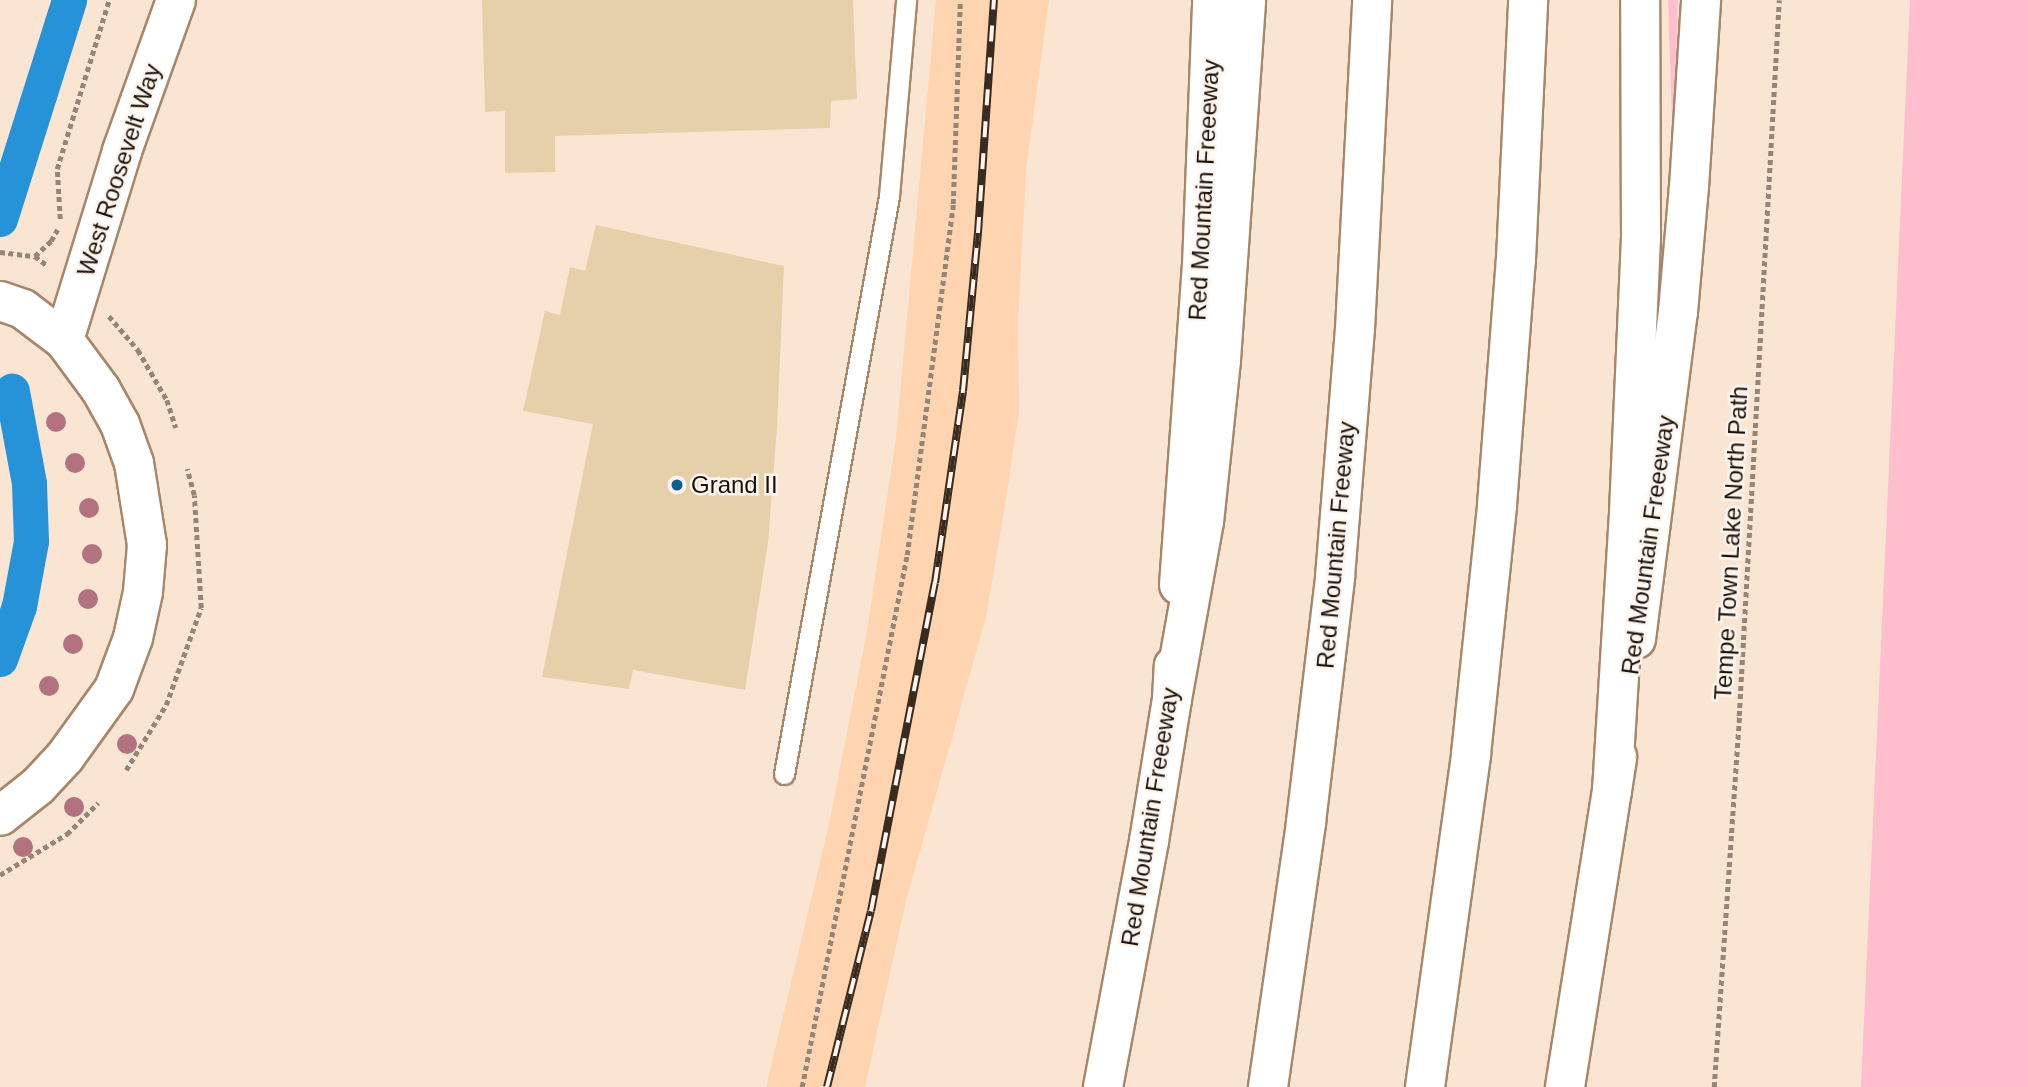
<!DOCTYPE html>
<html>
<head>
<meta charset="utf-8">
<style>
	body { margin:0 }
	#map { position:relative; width:2028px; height:1087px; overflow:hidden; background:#fae5d3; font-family:Helvetica,sans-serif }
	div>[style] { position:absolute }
	.built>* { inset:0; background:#fed4b1 }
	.green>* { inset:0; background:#febecd }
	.canal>* { height:35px; margin:-17.5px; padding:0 17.5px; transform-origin:17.5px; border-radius:17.5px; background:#2693d8 }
	.building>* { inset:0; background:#e5d0a9 }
	.path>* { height:4.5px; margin-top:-2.25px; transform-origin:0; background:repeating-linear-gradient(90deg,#968577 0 5px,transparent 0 8.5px) }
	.roads { filter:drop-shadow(2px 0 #a7866a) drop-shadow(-2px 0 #a7866a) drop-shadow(0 2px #a7866a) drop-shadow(0 -2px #a7866a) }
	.lane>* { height:19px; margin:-9.5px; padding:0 9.5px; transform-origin:9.5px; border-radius:9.5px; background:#fff }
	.street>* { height:38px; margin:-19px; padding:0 19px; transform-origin:19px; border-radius:19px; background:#fff }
	.secondary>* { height:38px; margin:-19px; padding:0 19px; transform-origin:19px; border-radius:19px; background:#fff }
	.highway>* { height:38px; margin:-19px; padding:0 19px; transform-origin:19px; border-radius:19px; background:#fff }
	.rail>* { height:8px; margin-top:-4px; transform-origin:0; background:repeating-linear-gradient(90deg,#fcf5ef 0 16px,#392b20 0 32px); box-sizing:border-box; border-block:2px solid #392b20 }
	.trees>* { width:20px; height:20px; margin:-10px; border-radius:50%; background:#b27280 }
	.dots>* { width:19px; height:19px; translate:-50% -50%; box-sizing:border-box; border:4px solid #fcf5ef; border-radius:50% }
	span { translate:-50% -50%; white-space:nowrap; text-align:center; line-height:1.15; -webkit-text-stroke:5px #fcf5ef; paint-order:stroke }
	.street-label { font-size:24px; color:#1c1006 }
	.poi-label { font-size:24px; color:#1c1006 }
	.left { translate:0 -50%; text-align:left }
</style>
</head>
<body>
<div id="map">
	<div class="built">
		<div style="clip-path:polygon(936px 0,1049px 0,1026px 170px,1018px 323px,1019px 411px,1008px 486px,986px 617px,906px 901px,865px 1087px,766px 1087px,828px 829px,867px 631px,896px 438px)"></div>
	</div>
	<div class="green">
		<div style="clip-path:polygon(1668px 0,1678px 0,1673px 147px)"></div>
		<div style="clip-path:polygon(1910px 0,2028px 0,2028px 1087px,1861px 1087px)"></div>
	</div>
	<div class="canal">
		<div style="left:0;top:219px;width:230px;rotate:-72.5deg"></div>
		<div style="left:0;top:659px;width:56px;rotate:-70.3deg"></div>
		<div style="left:19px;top:606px;width:66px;rotate:-79.5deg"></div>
		<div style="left:31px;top:541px;width:58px;rotate:-92deg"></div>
		<div style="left:29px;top:483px;width:94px;rotate:-100.5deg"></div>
	</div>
	<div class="building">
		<div style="clip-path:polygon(482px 0,853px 0,857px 99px,831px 101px,830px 128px,555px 136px,555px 172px,505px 173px,505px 111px,485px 112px)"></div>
		<div style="clip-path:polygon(596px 225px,784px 266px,777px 427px,768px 543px,745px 690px,633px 670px,629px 689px,542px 677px,593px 424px,523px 411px,545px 311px,560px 315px,570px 267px,585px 271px)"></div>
	</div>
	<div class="path">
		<div style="left:60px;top:219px;width:50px;rotate:-93.4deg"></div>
		<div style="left:57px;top:169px;width:177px;rotate:-72.9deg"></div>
		<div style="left:0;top:252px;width:35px;rotate:7deg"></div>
		<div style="left:35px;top:256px;width:16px;rotate:38deg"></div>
		<div style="left:35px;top:256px;width:22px;rotate:-43deg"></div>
		<div style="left:51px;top:241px;width:13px;rotate:-61deg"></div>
		<div style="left:109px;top:316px;width:45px;rotate:49.5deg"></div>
		<div style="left:138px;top:350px;width:58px;rotate:59.9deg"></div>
		<div style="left:167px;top:400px;width:29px;rotate:72deg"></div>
		<div style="left:126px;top:770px;width:76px;rotate:-58.4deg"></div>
		<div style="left:166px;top:705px;width:103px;rotate:-70.2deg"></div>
		<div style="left:201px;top:608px;width:113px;rotate:-93.5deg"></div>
		<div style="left:194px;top:495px;width:27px;rotate:-105deg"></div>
		<div style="left:0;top:875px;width:79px;rotate:-31.5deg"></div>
		<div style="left:67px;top:834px;width:44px;rotate:-45deg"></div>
		<div style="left:802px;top:1087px;width:542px;rotate:-78.84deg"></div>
		<div style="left:907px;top:555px;width:354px;rotate:-82.5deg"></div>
		<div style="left:953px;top:204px;width:204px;rotate:-88deg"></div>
		<div style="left:1714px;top:1087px;width:372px;rotate:-86.1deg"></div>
		<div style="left:1739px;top:716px;width:717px;rotate:-86.8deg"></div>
	</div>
	<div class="roads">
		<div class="lane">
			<div style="left:784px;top:774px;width:587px;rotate:-79.7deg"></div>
			<div style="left:889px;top:196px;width:197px;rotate:-85deg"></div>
		</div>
		<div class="street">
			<div style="left:0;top:301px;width:24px;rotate:19deg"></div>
			<div style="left:23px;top:309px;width:51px;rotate:37.1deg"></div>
			<div style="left:64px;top:340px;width:62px;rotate:53.5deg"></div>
			<div style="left:101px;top:390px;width:39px;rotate:61deg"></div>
			<div style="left:120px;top:424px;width:41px;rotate:70.3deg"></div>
			<div style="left:134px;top:463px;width:83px;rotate:81deg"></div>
			<div style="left:147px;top:545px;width:47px;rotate:94.9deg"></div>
			<div style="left:143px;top:592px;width:47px;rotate:102.3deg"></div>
			<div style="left:133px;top:638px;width:54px;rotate:110.4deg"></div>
			<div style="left:114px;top:689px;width:84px;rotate:125.8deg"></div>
			<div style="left:65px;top:757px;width:40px;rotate:133deg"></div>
			<div style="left:38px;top:786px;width:48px;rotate:141.7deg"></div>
			<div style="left:64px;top:340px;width:198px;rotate:-72.9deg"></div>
			<div style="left:122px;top:151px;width:160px;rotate:-70.3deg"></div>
		</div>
		<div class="secondary">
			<div style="left:1179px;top:585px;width:320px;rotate:-85.9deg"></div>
			<div style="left:1202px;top:266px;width:266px;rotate:-87.8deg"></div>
			<div style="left:1636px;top:639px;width:330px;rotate:-82.7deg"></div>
			<div style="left:1678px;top:312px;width:125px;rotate:-85deg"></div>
			<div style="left:1689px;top:187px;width:187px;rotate:-86.3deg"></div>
			<div style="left:1103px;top:1087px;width:250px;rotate:-79.4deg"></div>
			<div style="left:1149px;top:841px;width:144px;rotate:-80.8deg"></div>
			<div style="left:1172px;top:699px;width:33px;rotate:-87deg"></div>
			<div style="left:1565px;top:1087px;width:334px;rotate:-81deg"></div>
		</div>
		<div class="highway">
			<div style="left:1172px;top:699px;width:180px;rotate:-79.8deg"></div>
			<div style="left:1204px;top:522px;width:163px;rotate:-84deg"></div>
			<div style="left:1221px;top:360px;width:361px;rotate:-86deg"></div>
			<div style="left:1612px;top:791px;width:280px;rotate:-86.5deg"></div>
			<div style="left:1629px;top:512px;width:274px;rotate:-87.5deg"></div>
			<div style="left:1641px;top:238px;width:238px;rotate:-90.2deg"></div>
			<div style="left:1268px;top:1087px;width:268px;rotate:-81.8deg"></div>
			<div style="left:1306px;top:822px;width:247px;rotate:-83.2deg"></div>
			<div style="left:1335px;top:577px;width:249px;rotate:-85.4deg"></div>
			<div style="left:1355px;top:329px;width:329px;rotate:-87deg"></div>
			<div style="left:1425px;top:1087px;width:336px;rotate:-82.1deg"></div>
			<div style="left:1471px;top:754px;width:250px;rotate:-84deg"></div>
			<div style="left:1497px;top:505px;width:247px;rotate:-85.6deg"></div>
			<div style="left:1516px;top:259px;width:259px;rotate:-87.3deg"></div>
		</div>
	</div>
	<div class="rail">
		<div style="left:827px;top:1087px;width:181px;rotate:-76deg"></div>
		<div style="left:871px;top:911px;width:334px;rotate:-79deg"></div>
		<div style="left:935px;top:583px;width:194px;rotate:-81.7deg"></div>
		<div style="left:963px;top:391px;width:159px;rotate:-84.6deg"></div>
		<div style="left:978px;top:233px;width:234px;rotate:-86.1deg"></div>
	</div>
	<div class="trees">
		<div style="left:56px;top:422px"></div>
		<div style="left:75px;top:463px"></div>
		<div style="left:89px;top:508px"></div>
		<div style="left:92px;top:554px"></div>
		<div style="left:88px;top:599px"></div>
		<div style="left:73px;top:644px"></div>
		<div style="left:49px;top:686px"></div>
		<div style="left:127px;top:744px"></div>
		<div style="left:74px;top:807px"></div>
		<div style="left:23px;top:847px"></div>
	</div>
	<div class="dots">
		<div style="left:677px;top:485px;background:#085f90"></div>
	</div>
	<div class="street-label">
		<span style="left:119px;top:170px;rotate:-72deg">West Roosevelt Way</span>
		<span style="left:1204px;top:190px;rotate:-87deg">Red Mountain Freeeway</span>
		<span style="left:1731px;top:543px;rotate:-87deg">Tempe Town Lake North Path</span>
		<span style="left:1336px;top:545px;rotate:-85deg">Red Mountain Freeway</span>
		<span style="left:1648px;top:545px;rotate:-82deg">Red Mountain Freeeway</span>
		<span style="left:1150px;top:817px;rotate:-81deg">Red Mountain Freeeway</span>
	</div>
	<div class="poi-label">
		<span class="left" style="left:691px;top:485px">Grand II</span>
	</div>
</div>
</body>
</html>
